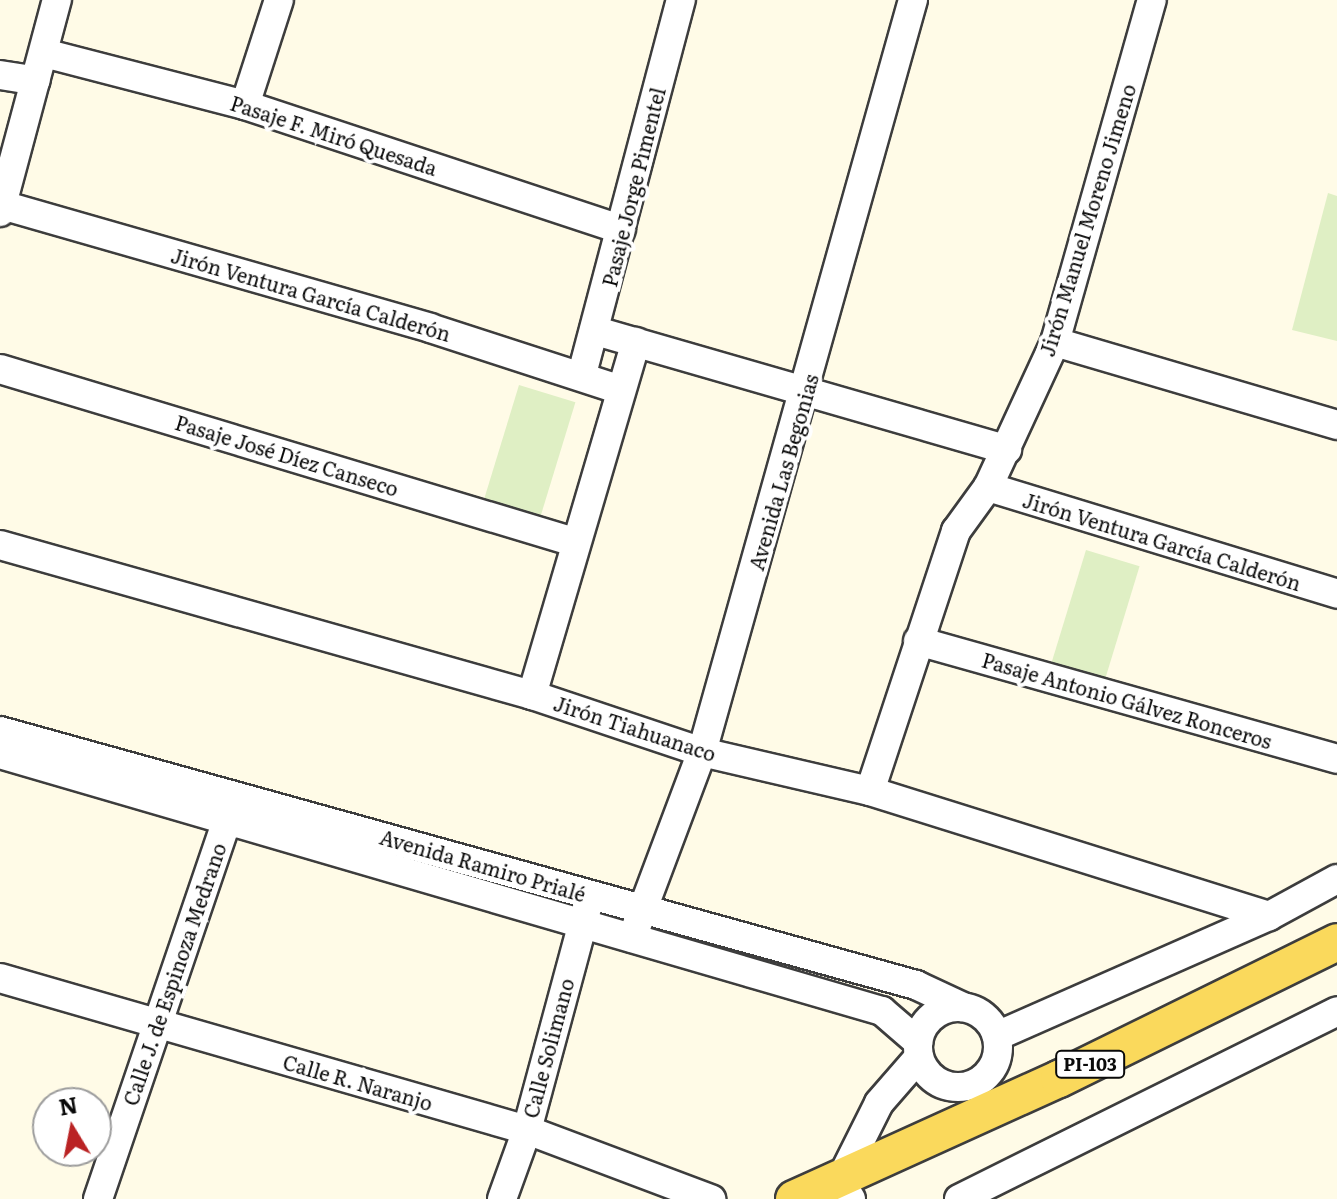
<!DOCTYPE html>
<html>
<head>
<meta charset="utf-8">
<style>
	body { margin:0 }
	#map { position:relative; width:1337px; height:1199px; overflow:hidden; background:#fffbe7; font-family:Literata,serif }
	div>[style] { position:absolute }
	.pitch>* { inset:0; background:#dfefc4; transform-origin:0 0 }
	.roads { filter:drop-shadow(2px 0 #3d3d3d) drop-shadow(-2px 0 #3d3d3d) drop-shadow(0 2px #3d3d3d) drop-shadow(0 -2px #3d3d3d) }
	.minor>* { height:28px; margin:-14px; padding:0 14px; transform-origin:14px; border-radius:14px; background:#fff }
	.minor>.ring { margin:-14px; padding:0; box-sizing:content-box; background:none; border:28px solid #fff; border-radius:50% }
	.major>* { height:36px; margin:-18px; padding:0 18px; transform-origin:18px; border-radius:18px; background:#fad95c }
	span { translate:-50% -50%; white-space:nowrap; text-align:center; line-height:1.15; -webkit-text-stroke:8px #fff; paint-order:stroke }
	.shield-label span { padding:2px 6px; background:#fff; border:2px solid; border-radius:6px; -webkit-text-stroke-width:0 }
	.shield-label { font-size:18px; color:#0a0a0a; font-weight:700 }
	.street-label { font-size:20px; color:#0a0a0a }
	.north { position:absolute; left:32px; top:1087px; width:80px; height:80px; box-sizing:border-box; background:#fff; border:2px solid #9d9d9d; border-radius:50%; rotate:350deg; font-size:22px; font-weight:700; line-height:32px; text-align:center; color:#0a0a0a }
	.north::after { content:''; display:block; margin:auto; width:28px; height:36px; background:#ba2324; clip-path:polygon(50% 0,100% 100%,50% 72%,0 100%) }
</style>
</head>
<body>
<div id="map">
	<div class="pitch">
		<div style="clip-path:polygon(1328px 193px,1337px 196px,1337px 341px,1292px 330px)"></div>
		<div style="left:519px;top:385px;width:59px;height:125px;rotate:17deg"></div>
		<div style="left:1086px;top:550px;width:56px;height:125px;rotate:17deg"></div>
	</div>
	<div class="roads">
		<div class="minor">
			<div style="left:44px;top:53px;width:208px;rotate:14.5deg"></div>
			<div style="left:245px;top:105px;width:396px;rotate:18.3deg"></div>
			<div style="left:0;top:75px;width:36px;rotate:9deg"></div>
			<div style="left:245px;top:105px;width:110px;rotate:-72.1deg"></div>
			<div style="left:2px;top:205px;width:445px;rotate:16deg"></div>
			<div style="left:430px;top:328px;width:198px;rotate:18deg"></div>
			<div style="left:0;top:212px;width:220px;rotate:-75deg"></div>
			<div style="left:596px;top:331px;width:428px;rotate:16.1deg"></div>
			<div style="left:1055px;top:342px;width:294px;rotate:16.4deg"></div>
			<div style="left:0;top:369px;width:600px;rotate:16.77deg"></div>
			<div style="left:582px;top:374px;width:387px;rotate:-75.2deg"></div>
			<div style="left:988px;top:487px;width:365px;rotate:17deg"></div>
			<div style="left:0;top:545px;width:553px;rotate:15.75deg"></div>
			<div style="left:532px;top:695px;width:179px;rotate:18.5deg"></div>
			<div style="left:702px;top:752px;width:172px;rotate:13.1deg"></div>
			<div style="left:870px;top:791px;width:418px;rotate:17.4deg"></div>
			<div style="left:918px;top:641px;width:435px;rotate:15.7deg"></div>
			<div style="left:532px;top:695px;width:368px;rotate:-73.6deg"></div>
			<div style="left:0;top:731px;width:951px;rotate:15.5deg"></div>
			<div style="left:916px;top:985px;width:52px;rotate:25.1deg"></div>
			<div style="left:0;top:754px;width:919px;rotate:16.25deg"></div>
			<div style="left:882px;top:1011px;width:48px;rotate:40.7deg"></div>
			<div style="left:870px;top:791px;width:274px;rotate:-71.7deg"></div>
			<div style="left:956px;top:531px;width:54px;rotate:-54deg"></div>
			<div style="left:988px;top:487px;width:160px;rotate:-65.2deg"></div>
			<div style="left:1055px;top:342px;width:355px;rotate:-74.2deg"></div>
			<div style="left:632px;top:938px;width:199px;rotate:-69.4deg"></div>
			<div style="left:702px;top:752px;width:781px;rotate:-74.33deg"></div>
			<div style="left:0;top:978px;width:548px;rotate:16.09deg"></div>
			<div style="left:527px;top:1130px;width:197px;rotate:20.6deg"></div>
			<div class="ring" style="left:918px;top:1007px;width:52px;height:52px"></div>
			<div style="left:997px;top:1036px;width:297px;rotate:-23.8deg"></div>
			<div style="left:1269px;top:916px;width:77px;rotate:-28.6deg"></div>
			<div style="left:98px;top:1199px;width:419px;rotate:-71.2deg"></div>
			<div style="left:502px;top:1199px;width:73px;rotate:-70.1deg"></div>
			<div style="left:527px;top:1130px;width:230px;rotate:-74.9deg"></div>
			<div style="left:851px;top:1199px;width:21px;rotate:-121deg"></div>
			<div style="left:840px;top:1181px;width:87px;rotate:-63.4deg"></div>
			<div style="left:879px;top:1103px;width:61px;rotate:-49deg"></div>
			<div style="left:959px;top:1199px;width:422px;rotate:-26.4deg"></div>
		</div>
		<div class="major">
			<div style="left:794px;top:1199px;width:291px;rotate:-24.4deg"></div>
			<div style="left:1059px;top:1079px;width:310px;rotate:-26.2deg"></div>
		</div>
	</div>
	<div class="shield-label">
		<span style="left:1090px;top:1064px">PI-103</span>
	</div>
	<div class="street-label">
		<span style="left:334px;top:135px;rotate:18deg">Pasaje F. Miró Quesada</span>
		<span style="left:633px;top:187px;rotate:-76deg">Pasaje Jorge Pimentel</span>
		<span style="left:1087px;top:220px;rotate:-73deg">Jirón Manuel Moreno Jimeno</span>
		<span style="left:311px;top:294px;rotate:16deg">Jirón Ventura García Calderón</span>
		<span style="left:287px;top:455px;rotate:17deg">Pasaje José Díez Canseco</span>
		<span style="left:783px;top:472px;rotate:-74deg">Avenida Las Begonias</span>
		<span style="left:1162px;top:541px;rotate:17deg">Jirón Ventura García Calderón</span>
		<span style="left:1127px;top:700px;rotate:16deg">Pasaje Antonio Gálvez Ronceros</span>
		<span style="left:635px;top:728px;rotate:18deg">Jirón Tiahuanaco</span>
		<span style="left:483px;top:865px;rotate:16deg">Avenida Ramiro Prialé</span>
		<span style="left:174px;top:974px;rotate:-71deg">Calle J. de Espinoza Medrano</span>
		<span style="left:548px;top:1048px;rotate:-75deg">Calle Solimano</span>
		<span style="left:358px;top:1082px;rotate:16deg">Calle R. Naranjo</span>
	</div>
	<div class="north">N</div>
</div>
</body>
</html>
